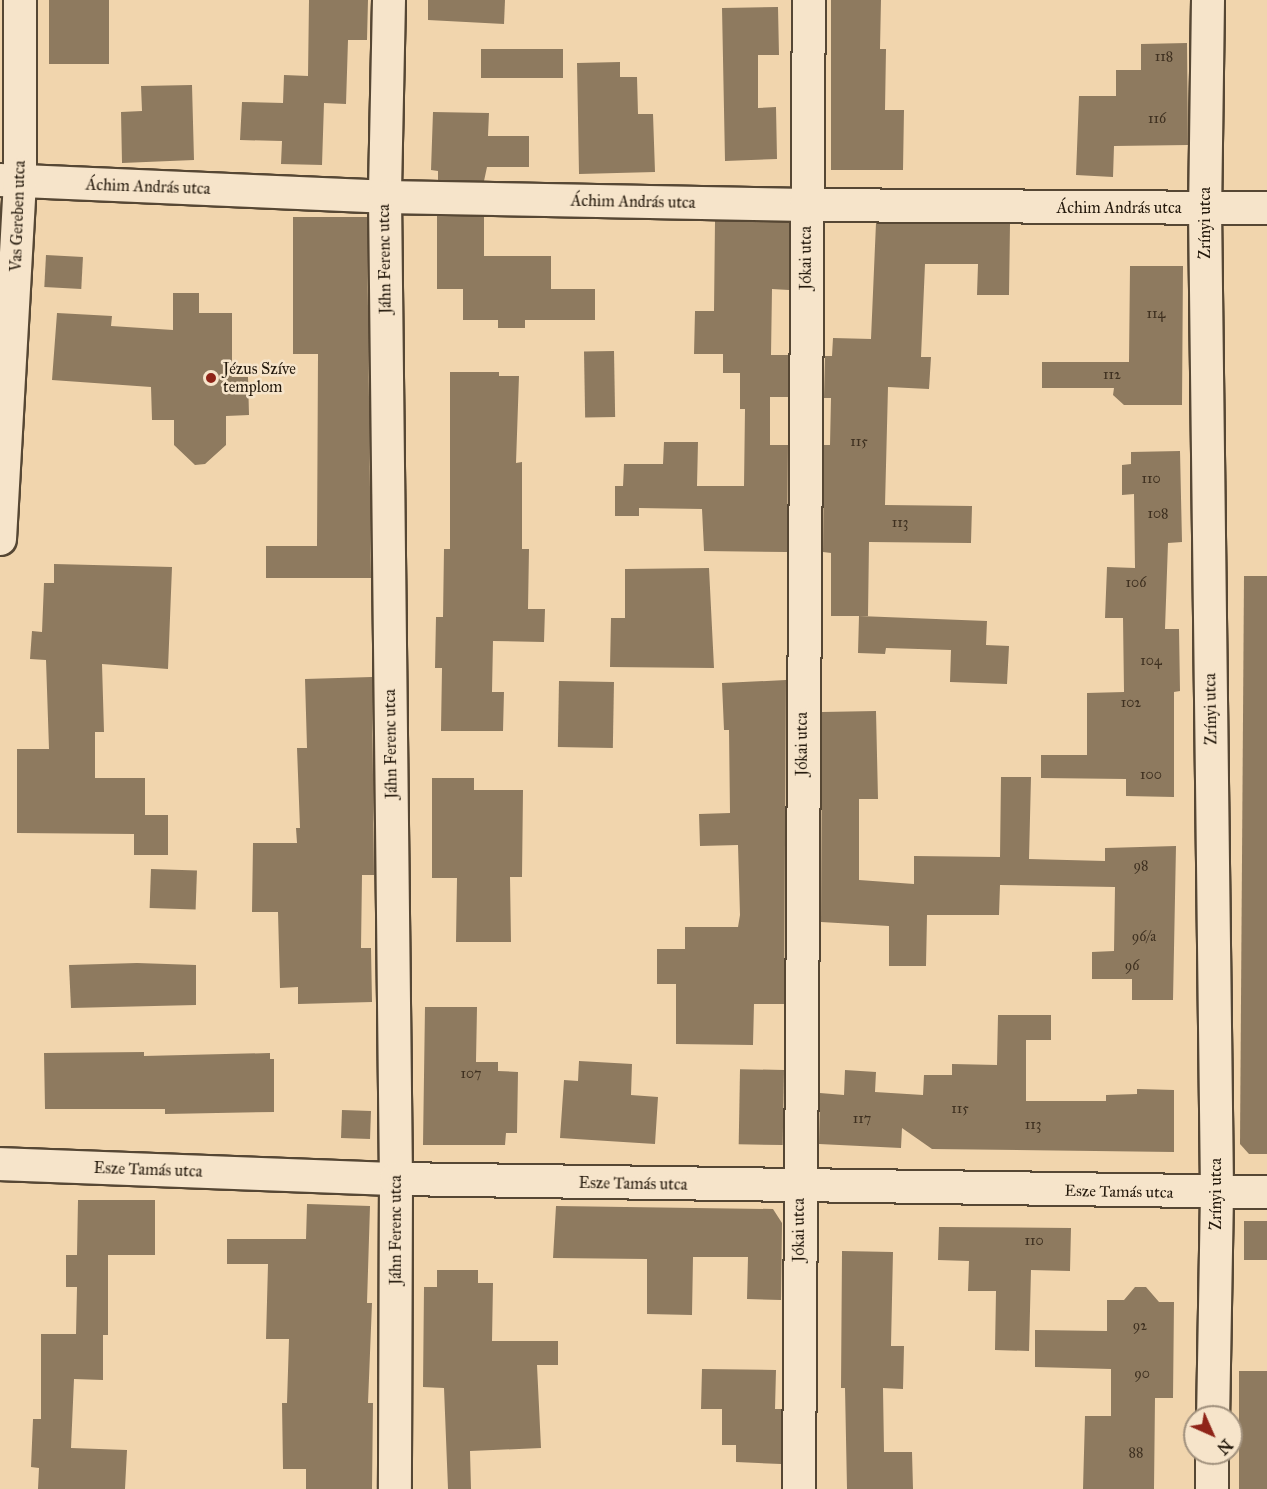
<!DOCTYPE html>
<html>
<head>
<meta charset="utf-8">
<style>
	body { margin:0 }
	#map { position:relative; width:1267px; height:1489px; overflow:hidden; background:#f1d5ad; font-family:"IM FELL Great Primer",serif }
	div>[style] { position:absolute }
	.building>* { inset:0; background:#8e7a5f; transform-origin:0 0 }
	.roads { filter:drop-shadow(2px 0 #564734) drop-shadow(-2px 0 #564734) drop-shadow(0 2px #564734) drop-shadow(0 -2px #564734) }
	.minor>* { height:32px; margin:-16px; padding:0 16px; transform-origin:16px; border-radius:16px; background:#f6e4ca }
	.dots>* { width:16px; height:16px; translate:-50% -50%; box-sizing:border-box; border:3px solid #f6e4ca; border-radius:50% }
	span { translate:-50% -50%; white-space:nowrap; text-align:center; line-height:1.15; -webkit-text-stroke:5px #f6e4ca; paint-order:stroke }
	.number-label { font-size:14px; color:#3e3020 }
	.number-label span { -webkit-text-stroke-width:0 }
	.street-label { font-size:16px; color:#23180b }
	.poi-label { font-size:16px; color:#23180b }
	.left { translate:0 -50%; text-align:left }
	.north { position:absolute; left:1183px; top:1405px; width:60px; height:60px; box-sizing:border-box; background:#f6e4ca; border:2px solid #a2927e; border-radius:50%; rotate:135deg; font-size:16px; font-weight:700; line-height:24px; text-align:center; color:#23180b }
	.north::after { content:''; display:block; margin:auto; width:21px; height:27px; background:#8f2418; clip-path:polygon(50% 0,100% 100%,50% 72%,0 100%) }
</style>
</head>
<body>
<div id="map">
	<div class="building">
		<div style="left:49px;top:0;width:60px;height:64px"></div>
		<div style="clip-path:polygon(309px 0,368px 0,367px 40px,348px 40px,346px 104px,324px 103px,322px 165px,281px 164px,282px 141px,240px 140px,242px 102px,283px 103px,284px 75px,308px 76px)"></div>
		<div style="clip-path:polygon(428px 0,505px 0,504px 24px,428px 20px)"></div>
		<div style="clip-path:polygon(831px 0,881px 0,880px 49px,886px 49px,885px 110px,904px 110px,903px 170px,831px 170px)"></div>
		<div style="clip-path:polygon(778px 7px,779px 55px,758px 55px,758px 108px,776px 107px,777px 159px,725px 161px,722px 8px)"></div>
		<div style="clip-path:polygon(1187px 43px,1188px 145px,1114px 146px,1113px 177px,1076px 175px,1079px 96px,1116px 96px,1116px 70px,1141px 70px,1141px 44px)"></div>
		<div style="left:481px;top:49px;width:82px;height:29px"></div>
		<div style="clip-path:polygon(620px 62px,620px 77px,637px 77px,638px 114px,653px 114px,655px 172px,579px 174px,577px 63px)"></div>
		<div style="clip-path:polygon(192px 85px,194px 160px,122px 163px,121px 112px,142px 111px,141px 86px)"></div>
		<div style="clip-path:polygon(433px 112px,489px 113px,488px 136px,529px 136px,529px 167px,487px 167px,484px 181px,438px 180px,438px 171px,431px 170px)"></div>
		<div style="clip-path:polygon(437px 216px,484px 217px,484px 256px,551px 256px,551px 289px,595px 289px,595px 320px,525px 320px,525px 328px,498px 328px,498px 320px,463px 320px,463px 289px,437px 289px)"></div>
		<div style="clip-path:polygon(293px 217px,367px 217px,371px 578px,266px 578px,266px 546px,317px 546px,318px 354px,293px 354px)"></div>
		<div style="clip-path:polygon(715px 221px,790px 223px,789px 290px,772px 289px,771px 355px,789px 355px,788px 397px,770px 397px,770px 445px,788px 445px,787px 552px,704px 551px,702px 509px,639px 508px,639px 516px,615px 516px,615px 486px,623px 486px,624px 464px,663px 464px,664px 442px,698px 442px,697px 486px,744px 486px,745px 409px,740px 409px,740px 373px,723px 373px,723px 354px,694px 354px,695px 311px,714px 311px)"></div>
		<div style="clip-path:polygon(876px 223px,1010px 224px,1009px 295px,977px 295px,978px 264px,925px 264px,921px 357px,931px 357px,929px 389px,888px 387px,885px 505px,972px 506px,971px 543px,869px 542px,868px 616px,831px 616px,831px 553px,823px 552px,824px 445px,830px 445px,831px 398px,824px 398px,825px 356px,832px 356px,833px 338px,871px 339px)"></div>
		<div style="left:46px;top:255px;width:37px;height:32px;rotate:3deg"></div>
		<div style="clip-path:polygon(1130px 266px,1183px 266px,1182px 405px,1124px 405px,1113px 395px,1114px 388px,1042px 388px,1042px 362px,1129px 362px)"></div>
		<div style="clip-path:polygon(173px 293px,199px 293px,199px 313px,232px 313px,232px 377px,248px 377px,249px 415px,226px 416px,226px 445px,205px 464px,195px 465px,174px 445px,174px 420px,152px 420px,151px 387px,52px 380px,57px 313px,112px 316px,111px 326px,173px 330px)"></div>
		<div style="left:614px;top:351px;width:66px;height:30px;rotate:89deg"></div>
		<div style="clip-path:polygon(450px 372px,499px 372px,499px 376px,519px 376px,516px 463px,522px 462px,522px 549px,529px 549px,528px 609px,545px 609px,544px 642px,493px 641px,492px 692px,504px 692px,503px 731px,441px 731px,442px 668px,435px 668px,436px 617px,443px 617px,444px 549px,450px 549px)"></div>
		<div style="clip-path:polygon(1180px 451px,1182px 542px,1168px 543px,1165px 629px,1179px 629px,1180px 691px,1174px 692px,1174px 797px,1126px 796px,1126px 779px,1041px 778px,1041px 755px,1087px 755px,1087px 693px,1124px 692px,1123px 618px,1105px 618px,1107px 567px,1135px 568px,1134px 494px,1122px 495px,1122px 465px,1131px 464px,1131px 452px)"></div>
		<div style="clip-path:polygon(54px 564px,172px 567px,168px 669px,102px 664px,104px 732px,95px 732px,95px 778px,145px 778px,145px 815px,168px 815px,168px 855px,134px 855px,134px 834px,17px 833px,17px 749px,49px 749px,46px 660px,30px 659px,32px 631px,42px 632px,44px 583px,54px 583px)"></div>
		<div style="clip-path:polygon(709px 568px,714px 668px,610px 667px,611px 618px,625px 618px,625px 569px)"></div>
		<div style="clip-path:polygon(1244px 576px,1267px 576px,1267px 1154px,1249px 1154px,1240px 1144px)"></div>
		<div style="clip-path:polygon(859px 616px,987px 621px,986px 645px,1009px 646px,1007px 684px,950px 682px,951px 650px,886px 648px,885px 654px,858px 653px)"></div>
		<div style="clip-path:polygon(372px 677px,374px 875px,362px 875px,361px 948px,371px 948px,372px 1002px,298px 1004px,298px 987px,280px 988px,278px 912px,252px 912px,253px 843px,297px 843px,296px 828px,300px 828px,297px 748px,307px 748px,305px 679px)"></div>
		<div style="clip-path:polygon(786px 680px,784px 1004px,754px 1004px,753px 1045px,676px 1044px,676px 984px,657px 984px,657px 949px,685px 949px,685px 927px,738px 927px,740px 915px,738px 845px,700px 846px,699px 814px,730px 813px,729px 730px,724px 730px,722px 683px)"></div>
		<div style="left:559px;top:681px;width:55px;height:66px;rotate:1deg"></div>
		<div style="clip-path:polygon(876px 711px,878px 799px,859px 799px,859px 880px,914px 884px,914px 856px,1000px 857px,1001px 777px,1031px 777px,1029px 859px,1105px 861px,1105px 848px,1176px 846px,1173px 1000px,1132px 1000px,1132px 979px,1092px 979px,1092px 952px,1114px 951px,1115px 887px,1000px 885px,999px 915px,927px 915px,926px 966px,889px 966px,889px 926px,821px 922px,822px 712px)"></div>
		<div style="clip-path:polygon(432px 778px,474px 778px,474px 790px,523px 790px,522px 877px,510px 877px,511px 942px,456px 942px,457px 878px,432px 878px)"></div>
		<div style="left:151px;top:869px;width:46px;height:39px;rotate:2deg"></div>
		<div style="clip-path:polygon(137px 963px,196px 965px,196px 1005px,71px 1008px,69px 965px)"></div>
		<div style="clip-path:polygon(425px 1007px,477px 1007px,476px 1062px,498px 1062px,498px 1071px,518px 1072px,517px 1133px,506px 1133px,505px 1145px,423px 1145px)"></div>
		<div style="clip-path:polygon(998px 1015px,1051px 1015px,1051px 1040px,1026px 1040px,1026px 1101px,1106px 1101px,1106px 1095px,1137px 1094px,1137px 1089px,1174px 1090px,1174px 1152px,932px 1149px,902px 1128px,901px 1148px,819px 1144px,820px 1093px,844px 1095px,845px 1070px,876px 1072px,875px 1092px,923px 1095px,924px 1075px,952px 1075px,952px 1064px,997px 1065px)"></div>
		<div style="clip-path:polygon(144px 1052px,144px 1056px,270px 1053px,270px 1059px,274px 1059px,274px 1112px,165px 1114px,165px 1109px,45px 1109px,44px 1053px)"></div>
		<div style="clip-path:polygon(579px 1061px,632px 1064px,631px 1095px,658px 1097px,655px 1144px,560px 1138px,564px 1080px,578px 1081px)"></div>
		<div style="left:784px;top:1070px;width:75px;height:44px;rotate:91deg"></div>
		<div style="left:342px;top:1110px;width:29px;height:28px;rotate:2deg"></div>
		<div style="clip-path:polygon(78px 1200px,155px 1200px,155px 1255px,108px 1255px,108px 1335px,103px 1335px,103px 1380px,74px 1379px,71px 1448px,127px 1450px,125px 1489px,38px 1489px,39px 1468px,31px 1467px,33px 1419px,41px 1419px,41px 1334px,76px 1334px,77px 1287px,66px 1287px,66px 1255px,77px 1255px)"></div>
		<div style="clip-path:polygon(307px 1204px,370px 1206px,367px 1303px,372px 1303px,368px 1403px,373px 1403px,372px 1489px,306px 1489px,306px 1469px,283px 1469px,282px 1403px,287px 1403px,289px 1339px,266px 1339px,268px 1264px,227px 1264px,227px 1239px,306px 1239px)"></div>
		<div style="clip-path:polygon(556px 1206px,773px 1209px,782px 1223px,781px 1300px,747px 1299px,748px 1257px,693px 1257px,692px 1315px,647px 1314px,647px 1259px,553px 1258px)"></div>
		<div style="left:1244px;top:1221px;width:23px;height:39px"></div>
		<div style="clip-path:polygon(939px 1227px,1071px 1228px,1070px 1271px,1031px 1270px,1029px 1351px,995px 1350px,996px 1291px,968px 1291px,969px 1261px,938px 1260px)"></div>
		<div style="clip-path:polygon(842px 1251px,893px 1252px,891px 1346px,904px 1346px,903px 1389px,883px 1388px,884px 1452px,912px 1452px,913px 1489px,847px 1489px,845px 1388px,841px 1388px)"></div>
		<div style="clip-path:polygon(437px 1270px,478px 1270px,478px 1283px,493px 1283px,492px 1341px,558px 1341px,558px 1365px,537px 1365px,541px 1448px,470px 1451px,471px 1489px,448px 1489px,444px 1388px,423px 1387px,424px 1287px,437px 1287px)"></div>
		<div style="clip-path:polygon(1135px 1287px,1146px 1287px,1159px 1302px,1174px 1302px,1173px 1398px,1155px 1398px,1154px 1489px,1083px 1489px,1085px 1416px,1111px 1416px,1111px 1369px,1035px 1367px,1035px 1330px,1107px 1331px,1107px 1300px,1124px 1300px)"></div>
		<div style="clip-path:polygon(702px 1369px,776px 1370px,775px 1409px,782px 1409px,781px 1464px,736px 1462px,736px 1445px,722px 1445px,722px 1409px,701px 1409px)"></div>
		<div style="left:1239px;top:1371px;width:28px;height:118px"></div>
	</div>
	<div class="roads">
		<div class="minor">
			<div style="left:389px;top:0;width:197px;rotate:91.2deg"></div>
			<div style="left:385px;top:197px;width:982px;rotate:89.36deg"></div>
			<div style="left:396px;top:1179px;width:310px;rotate:90.2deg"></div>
			<div style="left:1208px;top:0;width:208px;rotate:90.8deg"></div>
			<div style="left:1205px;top:208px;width:985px;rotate:89.3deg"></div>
			<div style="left:1217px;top:1193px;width:224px;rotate:91deg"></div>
			<div style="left:0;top:180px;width:385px;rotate:2.5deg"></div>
			<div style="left:385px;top:197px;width:421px;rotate:1.1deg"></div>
			<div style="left:806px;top:205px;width:461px;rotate:0.4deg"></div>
			<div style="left:0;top:539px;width:359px;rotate:-86.8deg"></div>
			<div style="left:20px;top:181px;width:181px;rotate:-90deg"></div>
			<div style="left:0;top:1164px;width:396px;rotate:2.2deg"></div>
			<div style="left:396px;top:1179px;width:871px;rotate:0.86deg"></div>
			<div style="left:799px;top:1489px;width:1489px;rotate:-89.62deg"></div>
			<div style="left:1212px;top:1489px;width:36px;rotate:-90deg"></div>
		</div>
	</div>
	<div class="dots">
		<div style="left:211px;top:378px;background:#8f2418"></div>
	</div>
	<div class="number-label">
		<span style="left:1164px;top:57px">118</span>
		<span style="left:1157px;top:119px">116</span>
		<span style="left:1156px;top:314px">114</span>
		<span style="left:1112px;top:375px">112</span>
		<span style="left:859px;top:442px">115</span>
		<span style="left:1151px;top:479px">110</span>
		<span style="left:1158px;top:514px">108</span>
		<span style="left:900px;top:523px">113</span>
		<span style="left:1136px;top:583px">106</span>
		<span style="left:1151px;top:661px">104</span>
		<span style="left:1131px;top:703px">102</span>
		<span style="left:1151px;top:775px">100</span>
		<span style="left:1141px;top:866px">98</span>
		<span style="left:1144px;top:937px">96/a</span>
		<span style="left:1132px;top:966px">96</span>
		<span style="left:471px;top:1074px">107</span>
		<span style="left:960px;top:1109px">115</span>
		<span style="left:862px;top:1119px">117</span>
		<span style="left:1033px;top:1125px">113</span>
		<span style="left:1034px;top:1241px">110</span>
		<span style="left:1140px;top:1326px">92</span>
		<span style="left:1142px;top:1374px">90</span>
		<span style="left:1136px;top:1453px">88</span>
	</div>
	<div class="street-label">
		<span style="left:148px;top:187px;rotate:2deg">Áchim András utca</span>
		<span style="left:633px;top:202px;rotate:1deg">Áchim András utca</span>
		<span style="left:1119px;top:208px">Áchim András utca</span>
		<span style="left:18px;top:216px;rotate:-88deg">Vas Gereben utca</span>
		<span style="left:1205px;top:223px;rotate:-90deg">Zrínyi utca</span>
		<span style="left:806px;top:258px;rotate:-90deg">Jókai utca</span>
		<span style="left:385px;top:259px;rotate:-91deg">Jáhn Ferenc utca</span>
		<span style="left:1211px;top:709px;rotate:-91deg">Zrínyi utca</span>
		<span style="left:391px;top:744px;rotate:-91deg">Jáhn Ferenc utca</span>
		<span style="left:802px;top:744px;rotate:-90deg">Jókai utca</span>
		<span style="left:148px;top:1170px;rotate:2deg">Esze Tamás utca</span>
		<span style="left:633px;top:1184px;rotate:1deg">Esze Tamás utca</span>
		<span style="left:1119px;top:1192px;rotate:1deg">Esze Tamás utca</span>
		<span style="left:1216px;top:1194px;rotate:-90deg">Zrínyi utca</span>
		<span style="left:396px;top:1230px;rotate:-90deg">Jáhn Ferenc utca</span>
		<span style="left:799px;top:1230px;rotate:-90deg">Jókai utca</span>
	</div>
	<div class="poi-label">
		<span class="left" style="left:223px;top:378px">Jézus Szíve<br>templom</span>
	</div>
	<div class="north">N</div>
</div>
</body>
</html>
